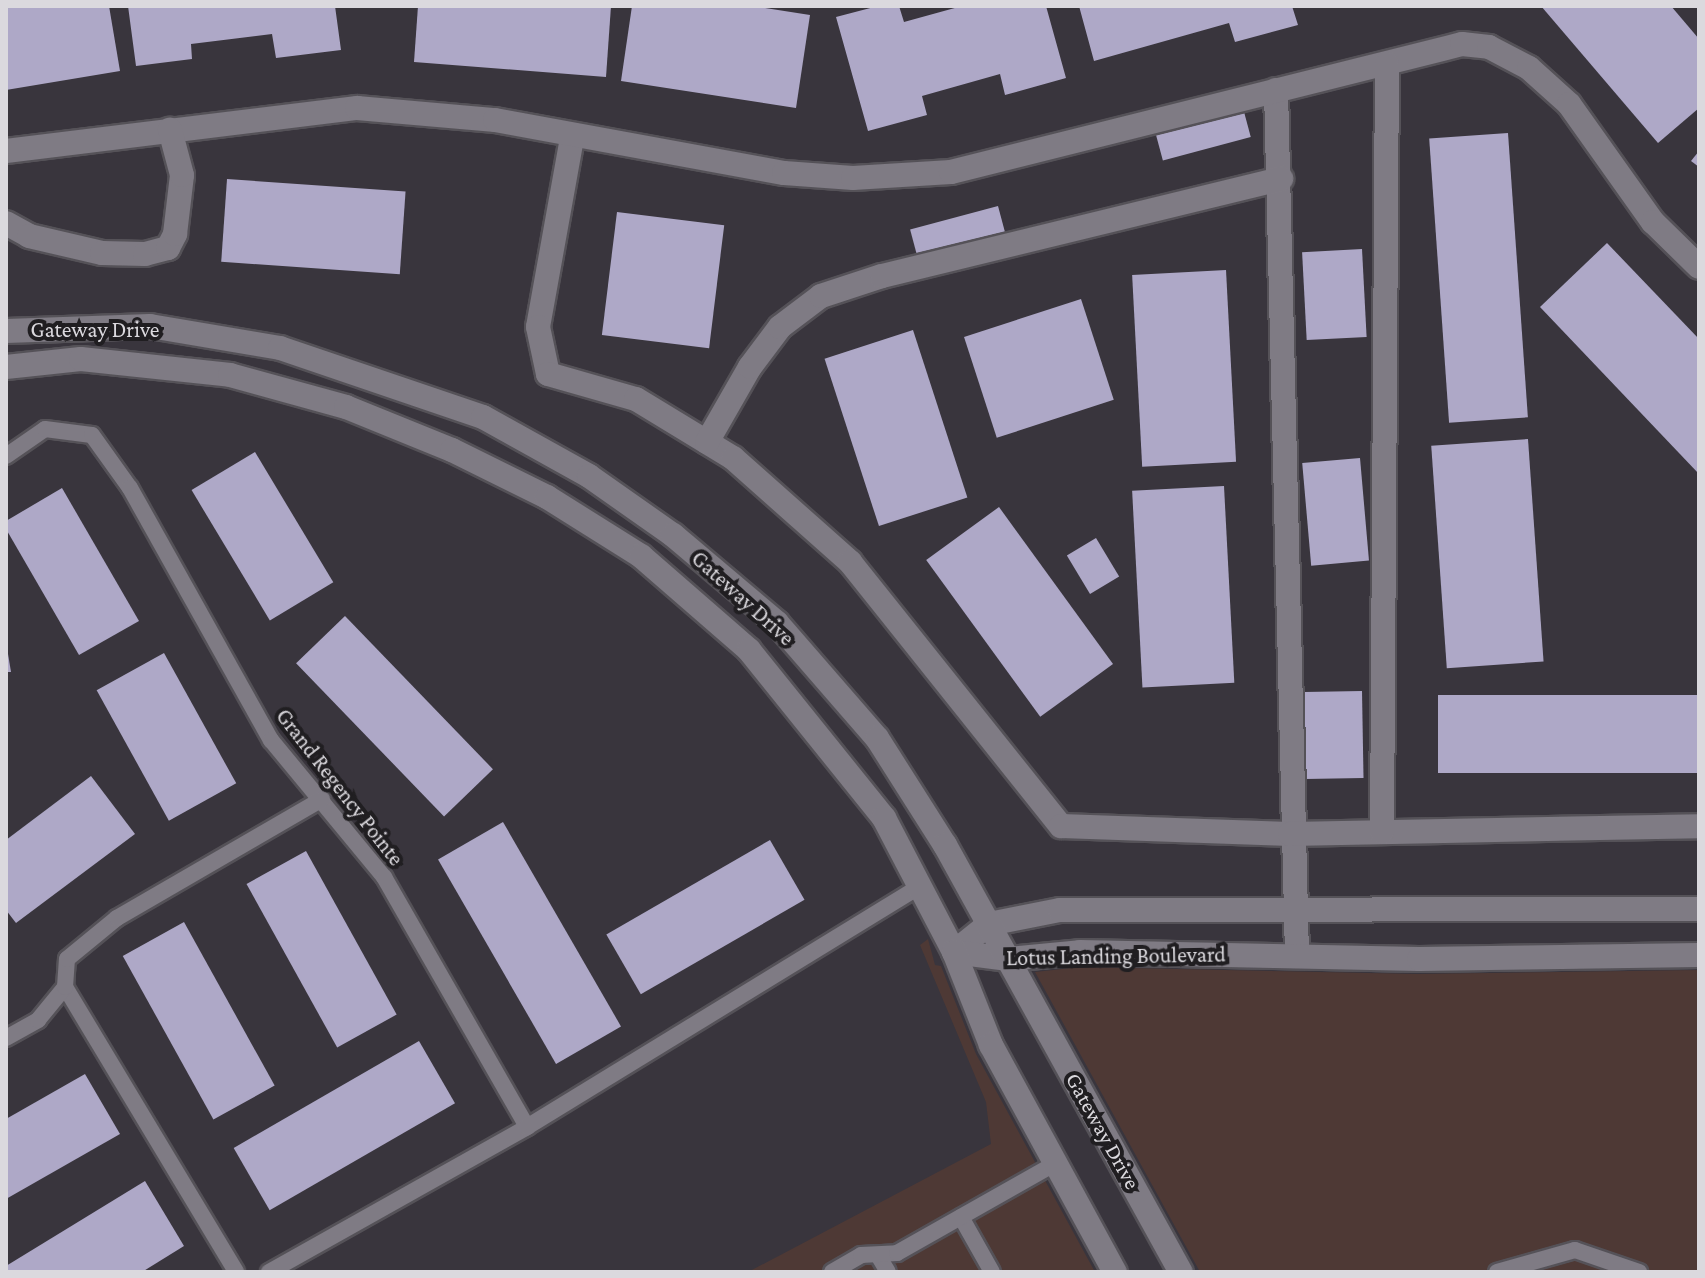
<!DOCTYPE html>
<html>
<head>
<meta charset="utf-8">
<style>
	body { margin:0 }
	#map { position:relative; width:1705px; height:1278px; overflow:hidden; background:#39353d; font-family:"Crimson Pro",serif }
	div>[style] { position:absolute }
	.commercial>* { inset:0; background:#4e3935 }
	.building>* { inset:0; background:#aea8c7; transform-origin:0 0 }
	.roads { filter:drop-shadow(2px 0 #555258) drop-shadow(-2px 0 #555258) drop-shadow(0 2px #555258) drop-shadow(0 -2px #555258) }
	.service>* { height:16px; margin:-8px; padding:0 8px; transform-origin:8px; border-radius:8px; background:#7f7b84 }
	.minor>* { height:24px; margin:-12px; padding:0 12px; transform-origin:12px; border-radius:12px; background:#7f7b84 }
	.tertiary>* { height:24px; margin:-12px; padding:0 12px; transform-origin:12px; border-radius:12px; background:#7f7b84 }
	span { translate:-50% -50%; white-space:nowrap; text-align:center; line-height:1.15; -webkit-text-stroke:8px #201e21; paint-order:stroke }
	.street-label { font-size:22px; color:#dbd9de }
	.frame { position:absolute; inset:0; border:8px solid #dbd9de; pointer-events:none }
</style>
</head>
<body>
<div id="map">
	<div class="commercial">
		<div style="clip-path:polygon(928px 939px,935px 965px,941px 966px,976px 1054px,1095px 1272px,748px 1272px,991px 1144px,986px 1102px,920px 945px)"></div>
		<div style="clip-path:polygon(1080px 967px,1417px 974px,1699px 970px,1699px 1272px,1200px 1272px,1035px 972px)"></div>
	</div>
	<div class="building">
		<div style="clip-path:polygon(6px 6px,109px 6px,120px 71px,6px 90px)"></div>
		<div style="clip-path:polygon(128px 6px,335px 6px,341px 50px,276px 58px,272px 34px,191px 44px,192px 59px,136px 66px)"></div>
		<div style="clip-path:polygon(418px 6px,611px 6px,606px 77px,414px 62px)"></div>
		<div style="clip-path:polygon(632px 6px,752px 6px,810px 15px,796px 108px,621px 81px)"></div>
		<div style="clip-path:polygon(878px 6px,899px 6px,904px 22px,962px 6px,1046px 6px,1066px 78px,1005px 95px,1000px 74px,922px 96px,927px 115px,868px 131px,836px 17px)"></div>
		<div style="clip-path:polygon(1079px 6px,1292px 6px,1298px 25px,1235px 42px,1229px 23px,1094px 61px)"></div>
		<div style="clip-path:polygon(1541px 6px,1671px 6px,1699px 39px,1699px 108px,1658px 143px)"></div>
		<div style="left:1243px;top:108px;width:30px;height:91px;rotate:75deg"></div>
		<div style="left:1508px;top:133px;width:285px;height:79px;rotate:86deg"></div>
		<div style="clip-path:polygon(1699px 151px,1699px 167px,1691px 161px)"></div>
		<div style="left:227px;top:179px;width:179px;height:83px;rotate:4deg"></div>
		<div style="left:998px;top:206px;width:31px;height:91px;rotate:75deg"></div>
		<div style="left:617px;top:212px;width:108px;height:124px;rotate:7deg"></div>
		<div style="clip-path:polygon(1607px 243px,1699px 339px,1699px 474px,1540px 307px)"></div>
		<div style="left:1362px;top:249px;width:88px;height:60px;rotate:87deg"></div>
		<div style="left:1226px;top:270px;width:192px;height:94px;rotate:87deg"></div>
		<div style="left:1081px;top:299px;width:106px;height:123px;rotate:72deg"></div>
		<div style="left:913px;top:330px;width:176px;height:93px;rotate:72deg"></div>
		<div style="left:1528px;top:439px;width:223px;height:97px;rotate:86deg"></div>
		<div style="left:255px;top:452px;width:152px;height:74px;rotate:59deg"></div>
		<div style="left:1360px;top:458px;width:103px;height:58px;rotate:85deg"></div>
		<div style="left:1224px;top:486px;width:197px;height:92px;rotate:87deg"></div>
		<div style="clip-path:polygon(62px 488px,139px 621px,79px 655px,6px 529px,6px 521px)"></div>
		<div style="left:999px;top:507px;width:194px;height:90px;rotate:54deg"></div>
		<div style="left:1096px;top:538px;width:45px;height:34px;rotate:59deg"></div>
		<div style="left:345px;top:616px;width:213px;height:68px;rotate:46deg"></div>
		<div style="clip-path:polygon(6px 642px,11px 672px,6px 672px)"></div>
		<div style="left:164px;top:653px;width:149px;height:77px;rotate:61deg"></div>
		<div style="left:1362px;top:691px;width:87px;height:58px;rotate:89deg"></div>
		<div style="left:1699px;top:695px;width:78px;height:261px;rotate:90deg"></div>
		<div style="clip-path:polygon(91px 776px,135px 834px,16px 923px,6px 910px,6px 840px)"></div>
		<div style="left:503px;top:822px;width:236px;height:75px;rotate:60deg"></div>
		<div style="left:770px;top:840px;width:69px;height:189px;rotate:60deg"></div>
		<div style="left:306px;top:851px;width:187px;height:68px;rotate:61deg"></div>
		<div style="left:184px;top:922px;width:187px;height:70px;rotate:61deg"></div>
		<div style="left:419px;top:1041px;width:72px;height:214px;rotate:60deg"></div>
		<div style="clip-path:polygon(85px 1074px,120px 1134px,6px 1199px,6px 1119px)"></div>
		<div style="clip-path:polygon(145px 1181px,184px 1246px,142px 1272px,6px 1272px,6px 1266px)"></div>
	</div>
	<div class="roads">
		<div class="service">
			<div style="left:6px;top:456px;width:47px;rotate:-34.7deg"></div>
			<div style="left:45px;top:429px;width:47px;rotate:7.3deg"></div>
			<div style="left:92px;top:435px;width:65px;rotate:54.4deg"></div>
			<div style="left:130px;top:488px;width:289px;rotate:60.8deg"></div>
			<div style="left:271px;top:740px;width:178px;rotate:50.5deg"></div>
			<div style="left:384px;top:877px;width:288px;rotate:60.2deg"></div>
			<div style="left:65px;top:987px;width:332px;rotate:59deg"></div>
			<div style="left:6px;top:1038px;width:37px;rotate:-29deg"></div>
			<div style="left:38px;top:1020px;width:43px;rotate:-50.7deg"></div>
			<div style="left:65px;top:987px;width:28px;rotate:-86deg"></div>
			<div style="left:67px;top:959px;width:65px;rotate:-39.4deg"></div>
			<div style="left:117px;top:918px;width:237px;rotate:-30.1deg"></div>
			<div style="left:961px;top:1217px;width:63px;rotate:60.6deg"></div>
			<div style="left:879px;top:1257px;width:17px;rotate:59deg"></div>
			<div style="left:269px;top:1272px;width:296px;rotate:-29.3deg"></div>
			<div style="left:527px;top:1127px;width:461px;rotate:-31.5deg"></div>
			<div style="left:832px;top:1272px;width:34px;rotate:-30deg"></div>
			<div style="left:861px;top:1255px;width:36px;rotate:-3deg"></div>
			<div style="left:897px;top:1253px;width:180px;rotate:-29.5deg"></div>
			<div style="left:1497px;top:1272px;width:81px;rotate:-15.8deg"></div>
			<div style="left:1575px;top:1250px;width:68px;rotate:19deg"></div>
		</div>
		<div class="minor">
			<div style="left:1276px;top:90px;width:864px;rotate:88.61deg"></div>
			<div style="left:572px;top:138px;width:192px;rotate:100.2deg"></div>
			<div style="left:538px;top:327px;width:48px;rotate:78deg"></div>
			<div style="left:548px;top:374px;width:91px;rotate:15.9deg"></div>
			<div style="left:636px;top:399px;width:114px;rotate:31.3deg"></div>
			<div style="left:733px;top:458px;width:157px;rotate:41.6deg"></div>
			<div style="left:850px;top:562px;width:338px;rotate:51.4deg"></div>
			<div style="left:1061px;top:826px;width:229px;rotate:2deg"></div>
			<div style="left:1290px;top:834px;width:409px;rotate:-1.1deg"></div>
			<div style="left:6px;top:151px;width:354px;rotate:-7deg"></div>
			<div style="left:357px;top:108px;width:139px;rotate:5deg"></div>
			<div style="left:495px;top:120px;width:294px;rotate:10.4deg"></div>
			<div style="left:784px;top:173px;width:69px;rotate:4.1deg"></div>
			<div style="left:853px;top:178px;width:98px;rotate:-3.5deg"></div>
			<div style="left:951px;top:172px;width:527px;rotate:-14.06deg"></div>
			<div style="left:1462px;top:44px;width:27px;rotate:6deg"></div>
			<div style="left:1489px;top:47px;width:45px;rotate:27.7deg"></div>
			<div style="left:1529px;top:68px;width:54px;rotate:42deg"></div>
			<div style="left:1569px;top:104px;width:145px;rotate:54.6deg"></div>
			<div style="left:1653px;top:222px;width:64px;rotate:44.4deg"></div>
			<div style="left:6px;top:223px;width:26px;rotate:29deg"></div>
			<div style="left:29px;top:236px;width:75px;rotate:13.1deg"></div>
			<div style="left:102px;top:253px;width:43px;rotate:1.3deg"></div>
			<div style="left:145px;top:254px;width:24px;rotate:-15deg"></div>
			<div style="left:168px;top:248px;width:16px;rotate:-63deg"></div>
			<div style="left:175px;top:234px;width:59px;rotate:-83.2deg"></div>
			<div style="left:182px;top:175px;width:47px;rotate:-104.9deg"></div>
			<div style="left:707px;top:442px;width:86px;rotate:-60.2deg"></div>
			<div style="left:750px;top:367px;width:50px;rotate:-53.1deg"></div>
			<div style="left:780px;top:327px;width:51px;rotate:-37.1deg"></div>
			<div style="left:821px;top:296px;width:64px;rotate:-18.2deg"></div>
			<div style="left:882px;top:276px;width:411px;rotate:-13.7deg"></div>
			<div style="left:1382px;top:832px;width:768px;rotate:-89.63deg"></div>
			<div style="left:954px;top:952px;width:45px;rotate:-38.7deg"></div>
			<div style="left:989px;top:924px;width:72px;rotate:-11.2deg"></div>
			<div style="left:1060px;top:910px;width:639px;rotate:-0.09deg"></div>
			<div style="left:954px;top:952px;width:55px;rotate:7.3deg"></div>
			<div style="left:1009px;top:959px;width:71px;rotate:-5.6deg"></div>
			<div style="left:1080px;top:952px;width:339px;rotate:1.2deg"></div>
			<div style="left:1419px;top:959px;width:280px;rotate:-0.8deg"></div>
		</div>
		<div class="tertiary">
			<div style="left:6px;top:331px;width:144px;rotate:-2deg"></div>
			<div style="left:150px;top:326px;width:132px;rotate:9.6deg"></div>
			<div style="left:280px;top:348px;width:214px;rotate:18.8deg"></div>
			<div style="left:483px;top:417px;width:121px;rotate:29.1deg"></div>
			<div style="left:589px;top:476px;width:103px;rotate:35.1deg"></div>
			<div style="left:673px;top:535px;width:136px;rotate:40.2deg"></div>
			<div style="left:777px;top:623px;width:152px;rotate:49deg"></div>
			<div style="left:877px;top:738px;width:127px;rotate:57.6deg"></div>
			<div style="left:945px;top:845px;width:488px;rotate:61.1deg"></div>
			<div style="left:6px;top:367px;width:75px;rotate:-6.1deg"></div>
			<div style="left:81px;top:359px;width:150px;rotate:6.1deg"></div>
			<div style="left:230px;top:375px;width:120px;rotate:15.4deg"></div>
			<div style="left:346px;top:407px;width:114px;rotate:22.1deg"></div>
			<div style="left:452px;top:450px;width:106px;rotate:26.3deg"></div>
			<div style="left:547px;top:497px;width:111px;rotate:32.1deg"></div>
			<div style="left:641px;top:556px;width:143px;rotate:41deg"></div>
			<div style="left:749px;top:650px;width:216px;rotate:51.2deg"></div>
			<div style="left:884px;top:818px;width:151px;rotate:62.4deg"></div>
			<div style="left:954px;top:952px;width:100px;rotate:68.3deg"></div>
			<div style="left:991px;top:1045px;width:259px;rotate:61.4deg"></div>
		</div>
	</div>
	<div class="street-label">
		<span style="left:95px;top:330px">Gateway Drive</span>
		<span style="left:743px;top:598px;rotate:42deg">Gateway Drive</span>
		<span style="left:340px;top:787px;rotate:52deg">Grand Regency Pointe</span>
		<span style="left:1116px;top:956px;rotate:-1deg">Lotus Landing Boulevard</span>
		<span style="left:1103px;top:1131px;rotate:61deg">Gateway Drive</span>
	</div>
	<div class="frame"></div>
</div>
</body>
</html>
